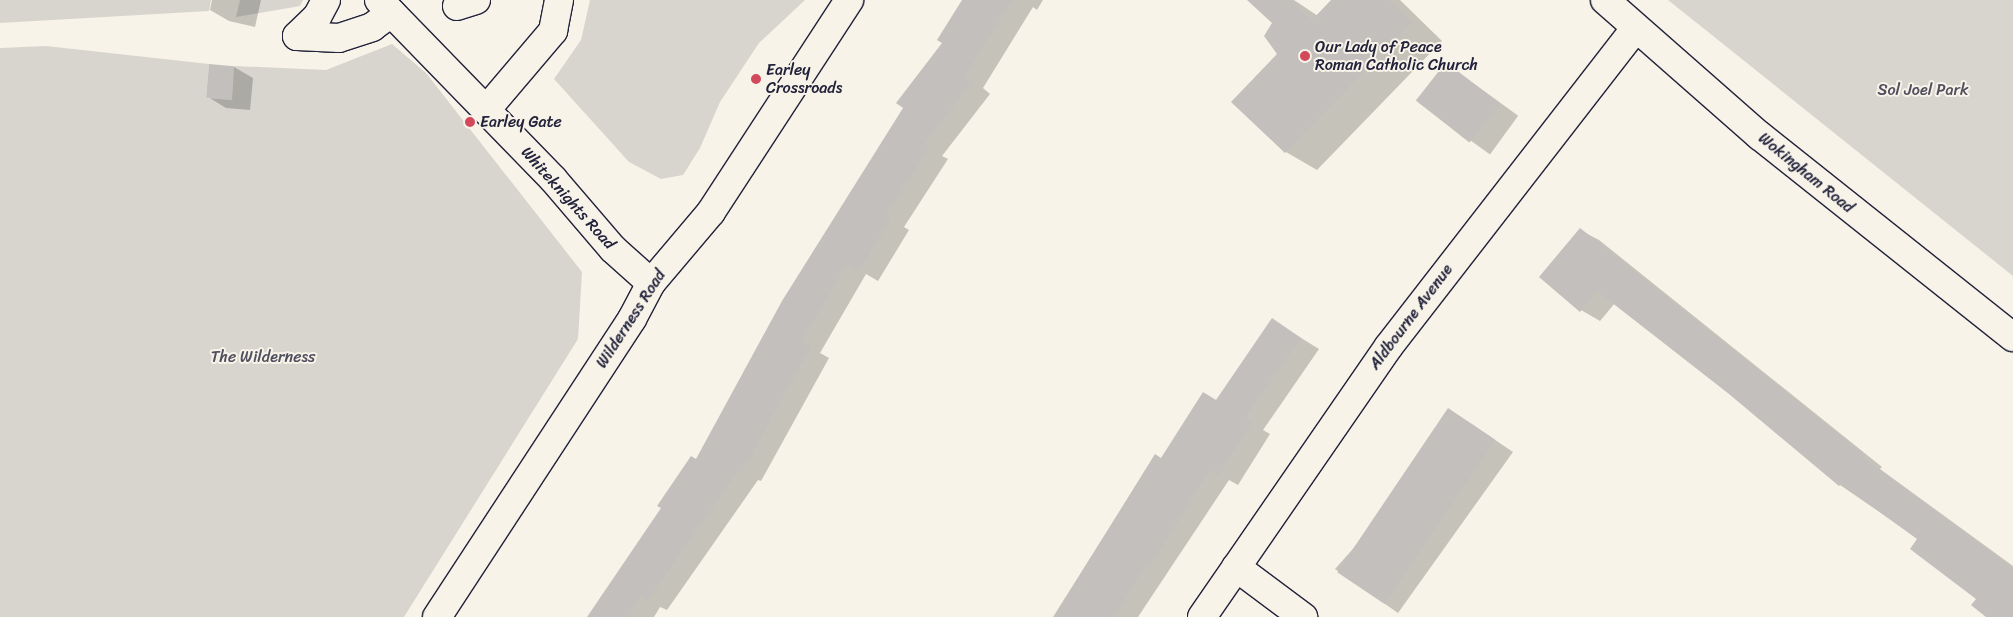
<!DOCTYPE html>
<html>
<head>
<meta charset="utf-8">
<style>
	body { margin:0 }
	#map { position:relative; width:2013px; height:617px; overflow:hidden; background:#f7f3e8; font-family:Sriracha,sans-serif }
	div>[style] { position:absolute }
	.green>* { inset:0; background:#d8d5cf }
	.shadow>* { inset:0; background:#0003; transform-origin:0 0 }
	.building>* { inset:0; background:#c2bfbd; transform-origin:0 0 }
	.roads { filter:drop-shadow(1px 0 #22223b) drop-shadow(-1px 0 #22223b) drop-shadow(0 1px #22223b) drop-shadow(0 -1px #22223b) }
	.minor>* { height:28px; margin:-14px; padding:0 14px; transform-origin:14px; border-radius:14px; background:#f7f3e8 }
	.tertiary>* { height:28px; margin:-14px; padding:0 14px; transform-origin:14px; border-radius:14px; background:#f7f3e8 }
	.secondary>* { height:28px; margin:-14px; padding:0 14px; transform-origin:14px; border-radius:14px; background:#f7f3e8 }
	.primary>* { height:28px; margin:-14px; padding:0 14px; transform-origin:14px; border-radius:14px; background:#f7f3e8 }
	.dots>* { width:14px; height:14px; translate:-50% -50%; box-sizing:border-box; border:2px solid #f7f3e8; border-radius:50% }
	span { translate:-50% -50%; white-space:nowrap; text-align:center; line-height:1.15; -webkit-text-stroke:4px #f7f3e8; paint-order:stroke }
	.poi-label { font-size:16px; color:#22223b }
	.left { translate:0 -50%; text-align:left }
	.park-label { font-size:16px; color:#504f60 }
	.street-label { font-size:16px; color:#22223b }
</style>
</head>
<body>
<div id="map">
	<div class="green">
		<div style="clip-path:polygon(0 0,211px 0,209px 11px,0 23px)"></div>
		<div style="clip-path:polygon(240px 0,303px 0,300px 6px,236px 17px)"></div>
		<div style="clip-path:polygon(590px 0,805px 0,759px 43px,720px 102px,700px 148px,683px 175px,661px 179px,629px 162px,554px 79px,581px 40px)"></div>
		<div style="clip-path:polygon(1668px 0,2013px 0,2013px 276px)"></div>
		<div style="clip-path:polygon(392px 44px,426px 73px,582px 272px,578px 339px,404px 617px,0 617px,0 48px,46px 46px,209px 64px,206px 98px,232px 100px,234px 66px,326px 70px)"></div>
	</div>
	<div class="shadow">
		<div style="clip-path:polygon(212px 0,261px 0,255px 27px,229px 21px,210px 10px)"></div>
		<div style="clip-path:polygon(963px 0,1043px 0,1037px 10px,1033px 7px,983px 88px,990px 94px,942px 156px,948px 159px,904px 227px,909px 230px,878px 281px,866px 274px,820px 353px,829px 358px,761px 481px,758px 480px,667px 610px,660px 607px,654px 617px,591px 617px,696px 460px,944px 43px)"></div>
		<div style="clip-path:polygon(1273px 0,1294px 0,1318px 16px,1332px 0,1400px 0,1442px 41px,1317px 170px,1286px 152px,1233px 102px,1278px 55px)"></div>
		<div style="left:1447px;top:64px;width:88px;height:48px;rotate:36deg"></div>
		<div style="clip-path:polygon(210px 65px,234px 67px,253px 78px,250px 110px,226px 108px,208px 97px)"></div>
		<div style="clip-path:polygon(1580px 230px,1599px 240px,1882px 467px,1880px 469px,2013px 566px,2013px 617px,1988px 617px,1978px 599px,1919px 539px,1840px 485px,1730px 393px,1615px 303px,1600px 321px,1581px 310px)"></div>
		<div style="clip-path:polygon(1272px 320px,1319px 349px,1263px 430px,1270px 434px,1238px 485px,1229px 480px,1138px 617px,1053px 617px,1155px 455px,1162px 459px,1217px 401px)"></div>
		<div style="clip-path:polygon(1467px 421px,1513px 452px,1398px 613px,1335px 569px)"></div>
	</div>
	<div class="building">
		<div style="clip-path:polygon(962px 0,1012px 0,965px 76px,972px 82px,924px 144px,930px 147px,886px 215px,891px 218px,859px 271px,847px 264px,802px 341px,811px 346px,742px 472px,739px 470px,647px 601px,641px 596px,629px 617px,587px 617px,661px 508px,657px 506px,691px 456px,696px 459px,782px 301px,903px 108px,896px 103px,942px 43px,937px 40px)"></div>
		<div style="clip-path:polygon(1247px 0,1291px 0,1312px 20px,1331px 0,1389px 0,1412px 22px,1285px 153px,1231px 102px,1277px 54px,1264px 36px,1272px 23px)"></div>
		<div style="left:1446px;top:62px;width:68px;height:49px;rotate:38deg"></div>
		<div style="left:209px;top:64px;width:25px;height:34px;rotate:5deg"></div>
		<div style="clip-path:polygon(1580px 228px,1864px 455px,1862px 457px,2013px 569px,2013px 617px,1986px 617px,1971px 605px,1976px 599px,1910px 549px,1917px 539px,1841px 484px,1839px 486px,1729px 394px,1597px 291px,1580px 312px,1539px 277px)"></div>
		<div style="clip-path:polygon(1272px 318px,1301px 338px,1245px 418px,1252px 422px,1219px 475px,1210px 470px,1149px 568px,1145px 566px,1114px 617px,1054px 617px,1155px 454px,1161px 458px,1203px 392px,1216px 400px)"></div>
		<div style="left:1448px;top:408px;width:57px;height:198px;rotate:34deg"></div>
	</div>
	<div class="roads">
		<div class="minor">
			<div style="left:457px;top:6px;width:20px;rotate:-18deg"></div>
			<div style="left:297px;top:36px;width:42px;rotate:2.7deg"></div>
			<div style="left:339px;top:38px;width:35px;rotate:-18deg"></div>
			<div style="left:372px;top:27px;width:24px;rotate:-36deg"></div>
			<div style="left:297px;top:36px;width:28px;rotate:-44deg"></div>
			<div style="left:317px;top:17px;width:19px;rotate:-62deg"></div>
			<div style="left:486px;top:110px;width:104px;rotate:-49.7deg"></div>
			<div style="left:553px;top:31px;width:32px;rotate:-79deg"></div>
			<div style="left:1236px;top:567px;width:84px;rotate:36.7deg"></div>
			<div style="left:1202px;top:617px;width:329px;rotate:-55.4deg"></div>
			<div style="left:1389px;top:346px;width:401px;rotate:-52.2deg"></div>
		</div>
		<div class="tertiary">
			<div style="left:379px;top:0;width:250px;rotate:45.8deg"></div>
			<div style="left:553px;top:179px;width:92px;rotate:49.4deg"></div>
			<div style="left:613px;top:249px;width:51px;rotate:41.8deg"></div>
		</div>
		<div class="secondary">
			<div style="left:437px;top:617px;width:356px;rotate:-56.8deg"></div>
			<div style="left:632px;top:319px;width:41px;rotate:-62.2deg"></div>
			<div style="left:651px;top:283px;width:93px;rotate:-49.8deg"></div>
			<div style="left:711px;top:212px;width:253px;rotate:-56.9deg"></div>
		</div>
		<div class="primary">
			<div style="left:1605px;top:0;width:206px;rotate:41.3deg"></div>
			<div style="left:1760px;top:136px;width:323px;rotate:38.5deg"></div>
		</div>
	</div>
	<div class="dots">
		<div style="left:1305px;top:56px;background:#d1495b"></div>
		<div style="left:756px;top:79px;background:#d1495b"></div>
		<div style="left:470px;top:122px;background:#d1495b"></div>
	</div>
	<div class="poi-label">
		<span class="left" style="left:1315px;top:56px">Our Lady of Peace<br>Roman Catholic Church</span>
		<span class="left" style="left:766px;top:79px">Earley<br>Crossroads</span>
		<span class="left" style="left:480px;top:122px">Earley Gate</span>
	</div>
	<div class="park-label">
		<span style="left:1923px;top:90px">Sol Joel Park</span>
		<span style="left:263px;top:357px">The Wilderness</span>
	</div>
	<div class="street-label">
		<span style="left:1806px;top:173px;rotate:39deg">Wokingham Road</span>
		<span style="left:568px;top:198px;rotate:48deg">Whiteknights Road</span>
		<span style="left:1411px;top:317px;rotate:-53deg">Aldbourne Avenue</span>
		<span style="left:631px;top:319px;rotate:-57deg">Wilderness Road</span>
	</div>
</div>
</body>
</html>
